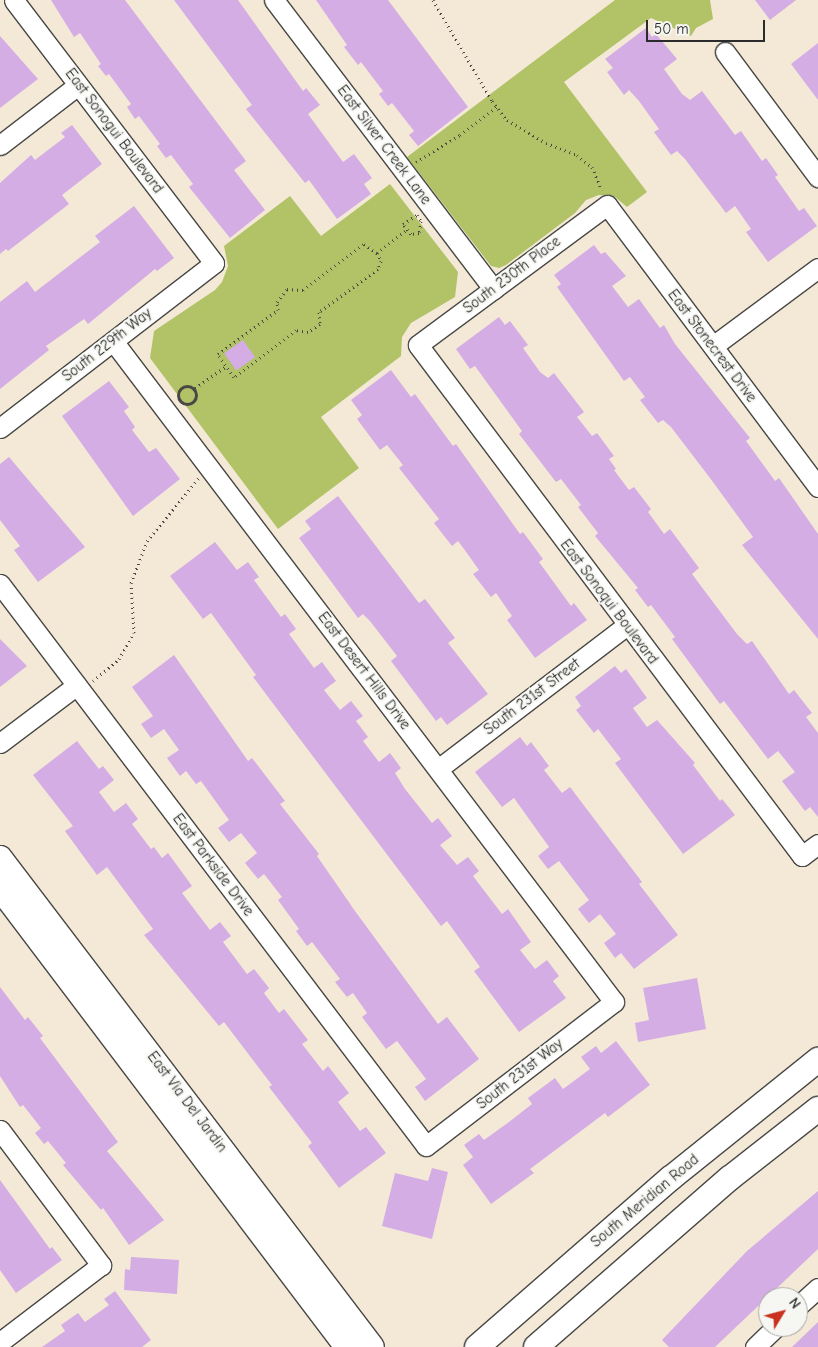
<!DOCTYPE html>
<html>
<head>
<meta charset="utf-8">
<style>
	body { margin:0 }
	#map { position:relative; width:818px; height:1347px; overflow:hidden; background:#f4e9d7; font-family:"Comic Neue",sans-serif }
	div>[style] { position:absolute }
	.green>* { inset:0; background:#b1c366 }
	.building>* { inset:0; background:#d4ade5; transform-origin:0 0 }
	.path>* { height:3px; margin-top:-1.5px; transform-origin:0; background:repeating-linear-gradient(90deg,#494845 0 1px,transparent 0 5px) }
	.path>.ring { margin:-1.5px; padding:0; box-sizing:content-box; background:none; border:3px solid #494845; border-radius:50% }
	.roads { filter:drop-shadow(1px 0 #494845) drop-shadow(-1px 0 #494845) drop-shadow(0 1px #494845) drop-shadow(0 -1px #494845) }
	.minor>* { height:19px; margin:-9.5px; padding:0 9.5px; transform-origin:9.5px; border-radius:9.5px; background:#fff }
	.tertiary>* { height:24px; margin:-12px; padding:0 12px; transform-origin:12px; border-radius:12px; background:#fff }
	span { translate:-50% -50%; white-space:nowrap; text-align:center; line-height:1.15; -webkit-text-stroke:4px #f6f6f2; paint-order:stroke }
	.street-label { font-size:15px; color:#2b2b2b }
	.north { position:absolute; left:758px; top:1287px; width:50px; height:50px; box-sizing:border-box; background:#f6f6f2; border:1px solid #a5a5a2; border-radius:50%; rotate:53deg; font-size:14px; font-weight:700; line-height:20px; text-align:center; color:#2b2b2b }
	.north::after { content:''; display:block; margin:auto; width:18px; height:22px; background:#c8321e; clip-path:polygon(50% 0,100% 100%,50% 72%,0 100%) }
	.scale { position:absolute; left:646px; top:20px; width:119px; height:22px; box-sizing:border-box; border:2px solid #2b2b2b; border-top:0; padding-left:6px; font-size:15px; line-height:18px; white-space:nowrap; color:#2b2b2b; -webkit-text-stroke:4px #f6f6f2; paint-order:stroke }
</style>
</head>
<body>
<div id="map">
	<div class="green">
		<div style="clip-path:polygon(615px 0,710px 0,713px 19px,696px 28px,691px 36px,651px 18px,564px 82px,647px 192px,627px 207px,615px 197px,599px 195px,586px 200px,575px 213px,506px 265px,499px 268px,491px 266px,407px 157px)"></div>
		<div style="clip-path:polygon(390px 184px,458px 272px,455px 297px,411px 323px,402px 337px,401px 356px,321px 417px,359px 468px,278px 529px,150px 358px,154px 331px,215px 290px,222px 282px,228px 266px,224px 246px,290px 196px,321px 236px)"></div>
	</div>
	<div class="building">
		<div style="clip-path:polygon(51px 0,125px 0,246px 161px,234px 170px,265px 210px,230px 238px,189px 187px,193px 184px,171px 155px,166px 158px,157px 146px,160px 144px,139px 116px,135px 119px,127px 107px,131px 104px,109px 74px,106px 76px,98px 66px,101px 64px,80px 33px,74px 37px)"></div>
		<div style="clip-path:polygon(174px 0,238px 0,303px 91px,306px 88px,320px 105px,308px 114px,343px 162px,354px 154px,372px 178px,364px 184px,371px 194px,337px 219px,309px 180px,305px 183px,246px 109px,252px 105px)"></div>
		<div style="clip-path:polygon(316px 0,388px 0,468px 107px,418px 146px,409px 135px,414px 131px,392px 103px,388px 106px,379px 94px,383px 91px,361px 62px,358px 65px,344px 47px,347px 45px)"></div>
		<div style="clip-path:polygon(755px 0,796px 0,770px 20px)"></div>
		<div style="clip-path:polygon(646px 28px,652px 37px,656px 34px,677px 59px,664px 69px,682px 94px,690px 100px,702px 91px,735px 135px,741px 131px,762px 161px,766px 158px,778px 175px,775px 177px,799px 211px,804px 208px,817px 226px,768px 262px,746px 232px,751px 229px,735px 206px,726px 213px,685px 159px,677px 151px,671px 155px,654px 132px,659px 129px,639px 101px,629px 90px,624px 95px,607px 72px,613px 68px,605px 59px)"></div>
		<div style="clip-path:polygon(0 36px,38px 79px,0 108px)"></div>
		<div style="clip-path:polygon(818px 43px,818px 100px,791px 64px)"></div>
		<div style="clip-path:polygon(72px 125px,102px 164px,62px 195px,69px 204px,8px 251px,6px 249px,0 254px,0 183px,31px 155px,35px 160px,65px 137px,61px 133px)"></div>
		<div style="clip-path:polygon(134px 206px,174px 258px,157px 271px,155px 269px,88px 324px,84px 319px,46px 346px,49px 350px,0 389px,0 302px,27px 281px,35px 292px,100px 242px,95px 236px)"></div>
		<div style="clip-path:polygon(594px 245px,601px 254px,605px 252px,626px 276px,612px 286px,628px 307px,639px 299px,660px 328px,664px 325px,675px 344px,750px 438px,746px 441px,775px 481px,779px 478px,818px 534px,818px 639px,742px 545px,753px 537px,710px 478px,671px 427px,663px 420px,658px 423px,640px 400px,645px 397px,630px 377px,624px 381px,557px 287px,561px 284px,554px 275px)"></div>
		<div style="clip-path:polygon(499px 317px,505px 325px,510px 321px,528px 345px,523px 348px,540px 372px,548px 378px,554px 373px,584px 412px,577px 417px,592px 436px,597px 433px,614px 456px,609px 459px,616px 469px,614px 470px,629px 490px,634px 487px,651px 509px,648px 512px,664px 534px,670px 529px,699px 568px,692px 574px,737px 634px,747px 644px,752px 641px,789px 694px,794px 690px,812px 713px,806px 717px,818px 733px,818px 817px,810px 807px,805px 811px,782px 781px,795px 772px,778px 751px,768px 759px,724px 701px,720px 704px,672px 639px,675px 637px,651px 605px,648px 607px,635px 590px,638px 588px,595px 536px,598px 533px,578px 507px,581px 505px,561px 479px,556px 482px,519px 434px,522px 431px,475px 366px,470px 369px,456px 349px)"></div>
		<div style="left:243px;top:340px;width:21px;height:23px;rotate:55deg"></div>
		<div style="clip-path:polygon(391px 370px,411px 397px,415px 394px,453px 446px,456px 444px,520px 534px,523px 532px,543px 559px,539px 562px,571px 606px,574px 603px,587px 620px,535px 658px,507px 620px,512px 616px,496px 593px,491px 597px,473px 574px,479px 570px,464px 549px,458px 541px,452px 546px,434px 523px,439px 519px,399px 468px,403px 465px,387px 445px,380px 450px,357px 419px,362px 415px,351px 400px)"></div>
		<div style="clip-path:polygon(109px 381px,129px 407px,124px 411px,135px 427px,132px 430px,149px 452px,156px 448px,180px 479px,133px 516px,62px 416px)"></div>
		<div style="clip-path:polygon(9px 457px,85px 547px,38px 582px,14px 550px,20px 546px,0 520px,0 464px)"></div>
		<div style="clip-path:polygon(338px 496px,419px 603px,425px 599px,455px 638px,448px 643px,488px 694px,447px 725px,441px 717px,436px 721px,391px 661px,397px 656px,370px 621px,363px 614px,358px 618px,299px 538px,311px 529px,305px 521px)"></div>
		<div style="clip-path:polygon(215px 542px,237px 570px,248px 562px,259px 577px,254px 580px,281px 617px,285px 614px,296px 629px,289px 634px,314px 668px,322px 662px,336px 681px,324px 690px,340px 710px,351px 701px,363px 716px,356px 721px,368px 737px,363px 741px,379px 762px,390px 753px,401px 768px,395px 773px,405px 789px,432px 823px,438px 818px,452px 836px,440px 845px,457px 865px,468px 857px,479px 871px,473px 876px,502px 914px,508px 909px,531px 942px,520px 950px,535px 969px,547px 960px,559px 976px,553px 981px,566px 998px,519px 1032px,474px 971px,480px 967px,447px 921px,441px 926px,253px 677px,256px 675px,211px 613px,203px 619px,170px 576px)"></div>
		<div style="clip-path:polygon(0 639px,27px 666px,0 687px)"></div>
		<div style="clip-path:polygon(174px 655px,248px 761px,252px 758px,285px 801px,280px 804px,319px 854px,317px 856px,355px 911px,438px 1024px,447px 1017px,479px 1059px,425px 1101px,415px 1087px,426px 1079px,397px 1041px,386px 1049px,362px 1017px,367px 1013px,353px 993px,347px 997px,335px 982px,340px 979px,312px 942px,307px 946px,296px 931px,299px 929px,278px 900px,282px 897px,264px 874px,258px 879px,245px 863px,257px 853px,241px 833px,229px 842px,218px 828px,229px 820px,201px 781px,196px 784px,186px 771px,180px 776px,167px 758px,179px 750px,164px 729px,151px 738px,141px 724px,153px 716px,132px 687px)"></div>
		<div style="clip-path:polygon(615px 666px,621px 673px,626px 669px,647px 698px,633px 708px,647px 727px,657px 720px,695px 763px,693px 765px,720px 801px,722px 799px,735px 815px,683px 854px,615px 763px,621px 759px,598px 729px,594px 733px,576px 710px,581px 706px,575px 697px)"></div>
		<div style="clip-path:polygon(520px 737px,527px 746px,531px 742px,549px 766px,544px 770px,562px 793px,570px 787px,642px 882px,639px 884px,678px 935px,634px 969px,621px 953px,615px 958px,604px 943px,616px 934px,600px 914px,589px 923px,578px 909px,589px 900px,559px 861px,548px 869px,538px 856px,549px 847px,514px 798px,502px 807px,475px 772px)"></div>
		<div style="clip-path:polygon(77px 741px,99px 769px,103px 766px,114px 780px,99px 792px,114px 812px,126px 803px,138px 819px,132px 824px,151px 849px,154px 847px,162px 858px,168px 853px,192px 886px,182px 893px,210px 930px,220px 922px,231px 936px,223px 942px,247px 974px,254px 969px,269px 988px,264px 993px,279px 1013px,284px 1009px,308px 1040px,302px 1044px,323px 1071px,328px 1066px,349px 1093px,338px 1102px,360px 1131px,366px 1127px,386px 1153px,339px 1188px,308px 1146px,312px 1143px,269px 1087px,272px 1085px,224px 1022px,219px 1026px,144px 935px,153px 929px,107px 867px,97px 875px,65px 831px,73px 826px,33px 775px)"></div>
		<div style="clip-path:polygon(697px 978px,706px 1029px,638px 1042px,635px 1023px,649px 1020px,643px 988px)"></div>
		<div style="clip-path:polygon(0 987px,25px 1020px,28px 1017px,43px 1036px,40px 1038px,118px 1142px,107px 1151px,164px 1220px,129px 1245px,103px 1208px,101px 1210px,63px 1165px,66px 1163px,48px 1141px,44px 1144px,35px 1133px,41px 1128px,23px 1105px,20px 1107px,0 1076px)"></div>
		<div style="clip-path:polygon(616px 1041px,650px 1085px,608px 1117px,605px 1113px,530px 1169px,534px 1173px,491px 1204px,463px 1165px,473px 1157px,464px 1145px,479px 1134px,484px 1140px,509px 1122px,532px 1104px,528px 1098px,555px 1078px,563px 1089px,590px 1069px,581px 1057px,596px 1046px,601px 1053px)"></div>
		<div style="clip-path:polygon(432px 1168px,448px 1172px,432px 1239px,382px 1226px,395px 1173px,428px 1181px)"></div>
		<div style="clip-path:polygon(0 1180px,50px 1249px,52px 1247px,62px 1260px,16px 1293px,0 1270px)"></div>
		<div style="clip-path:polygon(818px 1191px,818px 1249px,715px 1347px,669px 1347px,662px 1340px,747px 1251px)"></div>
		<div style="clip-path:polygon(131px 1257px,179px 1260px,177px 1294px,124px 1290px,125px 1269px,130px 1270px)"></div>
		<div style="clip-path:polygon(115px 1291px,151px 1340px,142px 1347px,42px 1347px,65px 1331px,61px 1325px,78px 1313px,85px 1322px,109px 1305px,104px 1299px)"></div>
		<div style="clip-path:polygon(818px 1322px,818px 1347px,792px 1347px)"></div>
	</div>
	<div class="path">
		<div style="left:433px;top:0;width:117px;rotate:59.7deg"></div>
		<div style="left:492px;top:101px;width:24px;rotate:52deg"></div>
		<div style="left:507px;top:120px;width:45px;rotate:30.5deg"></div>
		<div style="left:546px;top:143px;width:33px;rotate:21deg"></div>
		<div style="left:577px;top:155px;width:19px;rotate:39deg"></div>
		<div style="left:592px;top:167px;width:25px;rotate:67deg"></div>
		<div style="left:416px;top:162px;width:52px;rotate:-31.5deg"></div>
		<div style="left:460px;top:135px;width:46px;rotate:-37.1deg"></div>
		<div style="left:417px;top:215px;width:7px;rotate:56deg"></div>
		<div style="left:421px;top:221px;width:12px;rotate:99deg"></div>
		<div style="left:419px;top:233px;width:8px;rotate:173deg"></div>
		<div style="left:411px;top:234px;width:13px;rotate:-129deg"></div>
		<div style="left:403px;top:224px;width:17px;rotate:-33deg"></div>
		<div style="left:364px;top:244px;width:16px;rotate:35deg"></div>
		<div style="left:377px;top:253px;width:9px;rotate:63deg"></div>
		<div style="left:381px;top:261px;width:9px;rotate:111deg"></div>
		<div style="left:378px;top:269px;width:73px;rotate:143.9deg"></div>
		<div style="left:319px;top:312px;width:12px;rotate:85deg"></div>
		<div style="left:320px;top:324px;width:14px;rotate:146deg"></div>
		<div style="left:308px;top:332px;width:12px;rotate:-171deg"></div>
		<div style="left:296px;top:330px;width:78px;rotate:142.8deg"></div>
		<div style="left:234px;top:377px;width:28px;rotate:-125deg"></div>
		<div style="left:218px;top:354px;width:74px;rotate:-36.3deg"></div>
		<div style="left:278px;top:310px;width:8px;rotate:-97deg"></div>
		<div style="left:277px;top:302px;width:16px;rotate:-52deg"></div>
		<div style="left:287px;top:289px;width:16px;rotate:4deg"></div>
		<div style="left:303px;top:290px;width:76px;rotate:-37deg"></div>
		<div style="left:377px;top:253px;width:36px;rotate:-38deg"></div>
		<div class="ring" style="left:178px;top:386px;width:15px;height:15px"></div>
		<div style="left:195px;top:388px;width:38px;rotate:-35deg"></div>
		<div style="left:93px;top:681px;width:34px;rotate:-40deg"></div>
		<div style="left:119px;top:659px;width:30px;rotate:-60deg"></div>
		<div style="left:134px;top:633px;width:50px;rotate:-93.4deg"></div>
		<div style="left:131px;top:583px;width:45px;rotate:-69.1deg"></div>
		<div style="left:147px;top:541px;width:82px;rotate:-50.5deg"></div>
	</div>
	<div class="roads">
		<div class="minor">
			<div style="left:274px;top:0;width:363px;rotate:52.8deg"></div>
			<div style="left:725px;top:52px;width:156px;rotate:53.4deg"></div>
			<div style="left:0;top:145px;width:98px;rotate:-37.6deg"></div>
			<div style="left:713px;top:346px;width:131px;rotate:-36.6deg"></div>
			<div style="left:0;top:428px;width:270px;rotate:-37.6deg"></div>
			<div style="left:214px;top:263px;width:330px;rotate:-127.3deg"></div>
			<div style="left:818px;top:487px;width:352px;rotate:-126.8deg"></div>
			<div style="left:607px;top:205px;width:235px;rotate:143.5deg"></div>
			<div style="left:418px;top:345px;width:639px;rotate:53.08deg"></div>
			<div style="left:802px;top:856px;width:20px;rotate:-37deg"></div>
			<div style="left:0;top:584px;width:705px;rotate:52.84deg"></div>
			<div style="left:426px;top:1146px;width:237px;rotate:-37.5deg"></div>
			<div style="left:614px;top:1002px;width:829px;rotate:-127.16deg"></div>
			<div style="left:0;top:743px;width:96px;rotate:-37deg"></div>
			<div style="left:438px;top:769px;width:236px;rotate:-37.3deg"></div>
			<div style="left:0;top:1130px;width:169px;rotate:53.2deg"></div>
			<div style="left:101px;top:1265px;width:127px;rotate:142.7deg"></div>
			<div style="left:798px;top:1306px;width:27px;rotate:-42deg"></div>
			<div style="left:755px;top:1347px;width:29px;rotate:-44deg"></div>
		</div>
		<div class="tertiary">
			<div style="left:0;top:858px;width:614px;rotate:52.74deg"></div>
			<div style="left:0;top:888px;width:575px;rotate:52.91deg"></div>
			<div style="left:477px;top:1347px;width:257px;rotate:-41.1deg"></div>
			<div style="left:671px;top:1178px;width:189px;rotate:-38.8deg"></div>
			<div style="left:536px;top:1347px;width:257px;rotate:-41.1deg"></div>
			<div style="left:730px;top:1178px;width:112px;rotate:-38.1deg"></div>
		</div>
	</div>
	<div class="street-label">
		<span style="left:114px;top:131px;rotate:53deg">East Sonogui Boulevard</span>
		<span style="left:384px;top:145px;rotate:53deg">East Silver Creek Lane</span>
		<span style="left:512px;top:275px;rotate:-37deg">South 230th Place</span>
		<span style="left:107px;top:345px;rotate:-38deg">South 229th Way</span>
		<span style="left:712px;top:346px;rotate:53deg">East Stonecrest Drive</span>
		<span style="left:609px;top:602px;rotate:53deg">East Sonoqui Boulevard</span>
		<span style="left:364px;top:671px;rotate:53deg">East Desert Hills Drive</span>
		<span style="left:532px;top:697px;rotate:-37deg">South 231st Street</span>
		<span style="left:213px;top:865px;rotate:53deg">East Parkside Drive</span>
		<span style="left:520px;top:1074px;rotate:-38deg">South 231st Way</span>
		<span style="left:187px;top:1102px;rotate:53deg">East Via Del Jardin</span>
		<span style="left:645px;top:1201px;rotate:-40deg">South Meridian Road</span>
	</div>
	<div class="north">N</div>
	<div class="scale">50 m</div>
</div>
</body>
</html>
